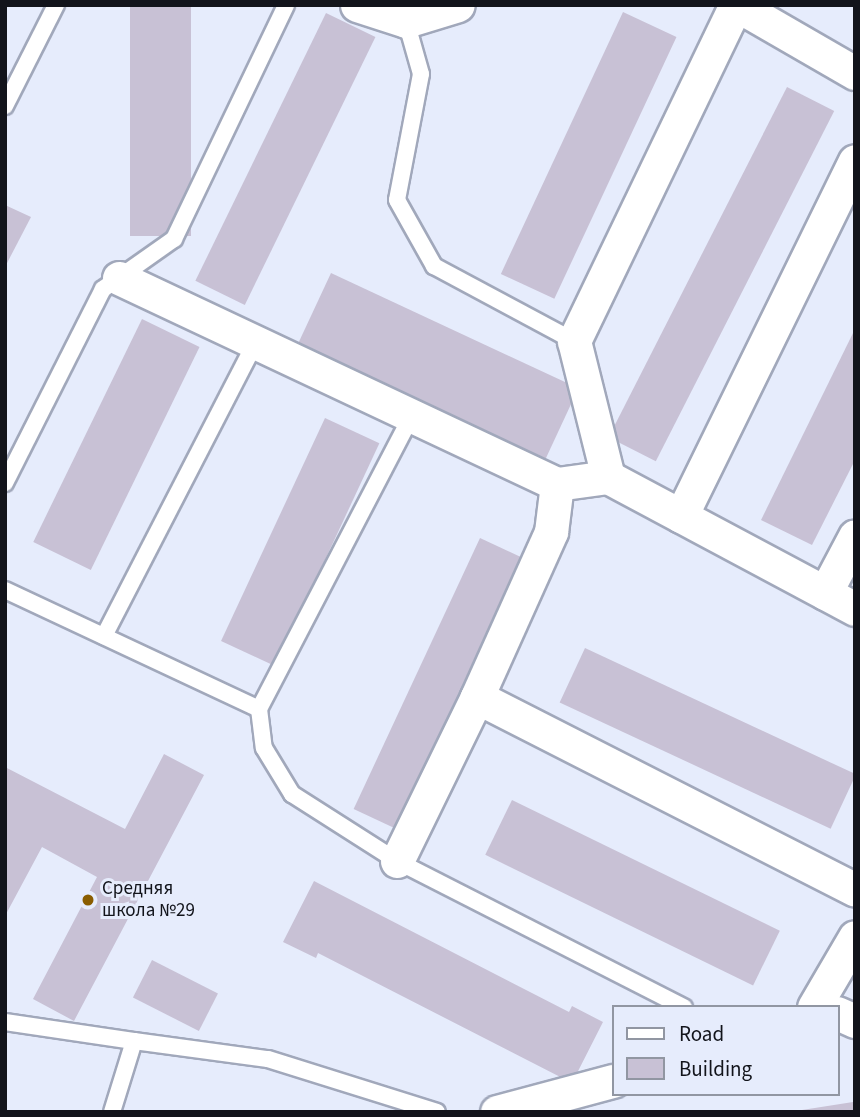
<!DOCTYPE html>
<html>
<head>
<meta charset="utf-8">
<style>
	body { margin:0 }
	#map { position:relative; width:860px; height:1117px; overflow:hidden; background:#e6ecfc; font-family:"Source Sans 3",sans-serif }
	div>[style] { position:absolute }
	.building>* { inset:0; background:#c8c1d5; transform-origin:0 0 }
	.roads { filter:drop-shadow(2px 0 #a1a8bb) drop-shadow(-2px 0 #a1a8bb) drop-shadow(0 2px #a1a8bb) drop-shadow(0 -2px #a1a8bb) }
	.lane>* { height:16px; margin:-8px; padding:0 8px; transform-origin:8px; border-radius:8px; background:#fff }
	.street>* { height:33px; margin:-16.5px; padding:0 16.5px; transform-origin:16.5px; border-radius:16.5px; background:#fff }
	.dots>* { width:19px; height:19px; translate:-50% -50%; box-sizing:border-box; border:4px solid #e6ecfc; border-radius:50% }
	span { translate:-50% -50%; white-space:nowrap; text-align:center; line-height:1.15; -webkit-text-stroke:6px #e6ecfc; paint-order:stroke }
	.poi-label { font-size:19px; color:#12141b }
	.left { translate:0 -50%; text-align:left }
	.frame { position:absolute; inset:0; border:7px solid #12141b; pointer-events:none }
	.legend { position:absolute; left:612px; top:1005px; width:228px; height:91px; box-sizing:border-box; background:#e6ecfc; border:2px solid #9196a2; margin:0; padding:9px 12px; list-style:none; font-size:21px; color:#12141b }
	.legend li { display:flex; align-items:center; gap:14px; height:35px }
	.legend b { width:35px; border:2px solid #9196a2 }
</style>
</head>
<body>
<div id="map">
	<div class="building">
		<div style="left:130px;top:5px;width:61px;height:231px"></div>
		<div style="left:623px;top:12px;width:59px;height:289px;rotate:25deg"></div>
		<div style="left:326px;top:13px;width:55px;height:298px;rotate:26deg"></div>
		<div style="left:787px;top:87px;width:53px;height:393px;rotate:27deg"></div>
		<div style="clip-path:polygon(5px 205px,31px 217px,5px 267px)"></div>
		<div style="left:331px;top:273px;width:273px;height:80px;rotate:25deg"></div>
		<div style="left:142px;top:319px;width:64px;height:248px;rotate:26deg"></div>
		<div style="clip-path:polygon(855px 329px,855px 460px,812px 545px,761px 520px)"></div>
		<div style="left:325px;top:418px;width:60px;height:246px;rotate:25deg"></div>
		<div style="left:480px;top:538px;width:59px;height:299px;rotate:25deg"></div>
		<div style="left:585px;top:648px;width:299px;height:60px;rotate:25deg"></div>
		<div style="clip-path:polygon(164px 754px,204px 775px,74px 1021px,33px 999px,97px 877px,42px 847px,5px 916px,5px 767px,125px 829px)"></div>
		<div style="left:512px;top:800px;width:298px;height:61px;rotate:26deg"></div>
		<div style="clip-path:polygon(314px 881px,569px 1012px,572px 1006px,603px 1022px,572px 1083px,318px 953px,316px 958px,283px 942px)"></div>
		<div style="left:152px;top:960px;width:74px;height:42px;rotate:27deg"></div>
		<div style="clip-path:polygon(853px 1102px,855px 1112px,802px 1112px,802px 1110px)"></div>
	</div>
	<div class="roads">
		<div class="lane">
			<div style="left:406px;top:21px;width:55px;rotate:74.2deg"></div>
			<div style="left:421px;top:74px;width:128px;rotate:100.8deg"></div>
			<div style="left:397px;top:200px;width:76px;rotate:60.7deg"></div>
			<div style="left:434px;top:266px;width:159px;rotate:28.2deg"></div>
			<div style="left:5px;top:106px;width:113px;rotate:-63.2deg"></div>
			<div style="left:5px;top:483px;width:217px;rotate:-63.2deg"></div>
			<div style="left:103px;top:289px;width:87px;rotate:-35.2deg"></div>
			<div style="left:174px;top:239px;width:259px;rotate:-64.4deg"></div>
			<div style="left:5px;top:590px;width:280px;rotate:25.1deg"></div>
			<div style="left:259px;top:709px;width:39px;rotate:83deg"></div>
			<div style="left:264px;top:748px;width:54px;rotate:58.7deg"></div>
			<div style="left:292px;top:794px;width:125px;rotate:32.5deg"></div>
			<div style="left:397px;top:861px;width:322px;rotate:27deg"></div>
			<div style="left:104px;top:636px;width:331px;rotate:-62.7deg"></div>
			<div style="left:259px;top:709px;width:331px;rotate:-62.5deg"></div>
			<div style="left:5px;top:1022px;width:130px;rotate:8.4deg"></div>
			<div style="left:134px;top:1041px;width:74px;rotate:107.2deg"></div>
			<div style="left:134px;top:1041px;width:135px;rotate:7.7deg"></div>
			<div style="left:268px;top:1059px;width:177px;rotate:17.4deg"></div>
		</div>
		<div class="street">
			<div style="left:357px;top:5px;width:52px;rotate:18.1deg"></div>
			<div style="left:406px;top:21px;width:54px;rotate:-17.1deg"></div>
			<div style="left:737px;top:5px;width:136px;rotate:30deg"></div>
			<div style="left:119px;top:278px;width:484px;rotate:25.2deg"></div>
			<div style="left:557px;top:484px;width:51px;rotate:-7.8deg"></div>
			<div style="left:608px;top:477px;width:280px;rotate:28.1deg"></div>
			<div style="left:608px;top:477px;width:140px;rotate:-104deg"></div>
			<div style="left:574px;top:341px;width:373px;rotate:-64.3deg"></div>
			<div style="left:557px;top:484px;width:48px;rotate:97.1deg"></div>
			<div style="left:551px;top:532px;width:181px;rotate:114.2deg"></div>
			<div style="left:477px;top:697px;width:424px;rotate:27deg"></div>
			<div style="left:681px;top:516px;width:395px;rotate:-63.9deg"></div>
			<div style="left:825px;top:593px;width:64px;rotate:-62.2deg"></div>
			<div style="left:397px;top:861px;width:182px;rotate:-64deg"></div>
			<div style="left:814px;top:1007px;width:81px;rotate:-59.6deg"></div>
			<div style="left:837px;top:1013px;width:20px;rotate:24deg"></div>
			<div style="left:497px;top:1112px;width:120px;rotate:-15deg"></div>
		</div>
	</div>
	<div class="dots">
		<div style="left:88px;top:900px;background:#8a5d00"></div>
	</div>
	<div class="poi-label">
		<span class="left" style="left:102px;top:900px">Средняя<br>школа №29</span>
	</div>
	<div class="frame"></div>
	<ul class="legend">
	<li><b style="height:9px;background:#fff"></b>Road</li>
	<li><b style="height:19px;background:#c8c1d5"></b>Building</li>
	</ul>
</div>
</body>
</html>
